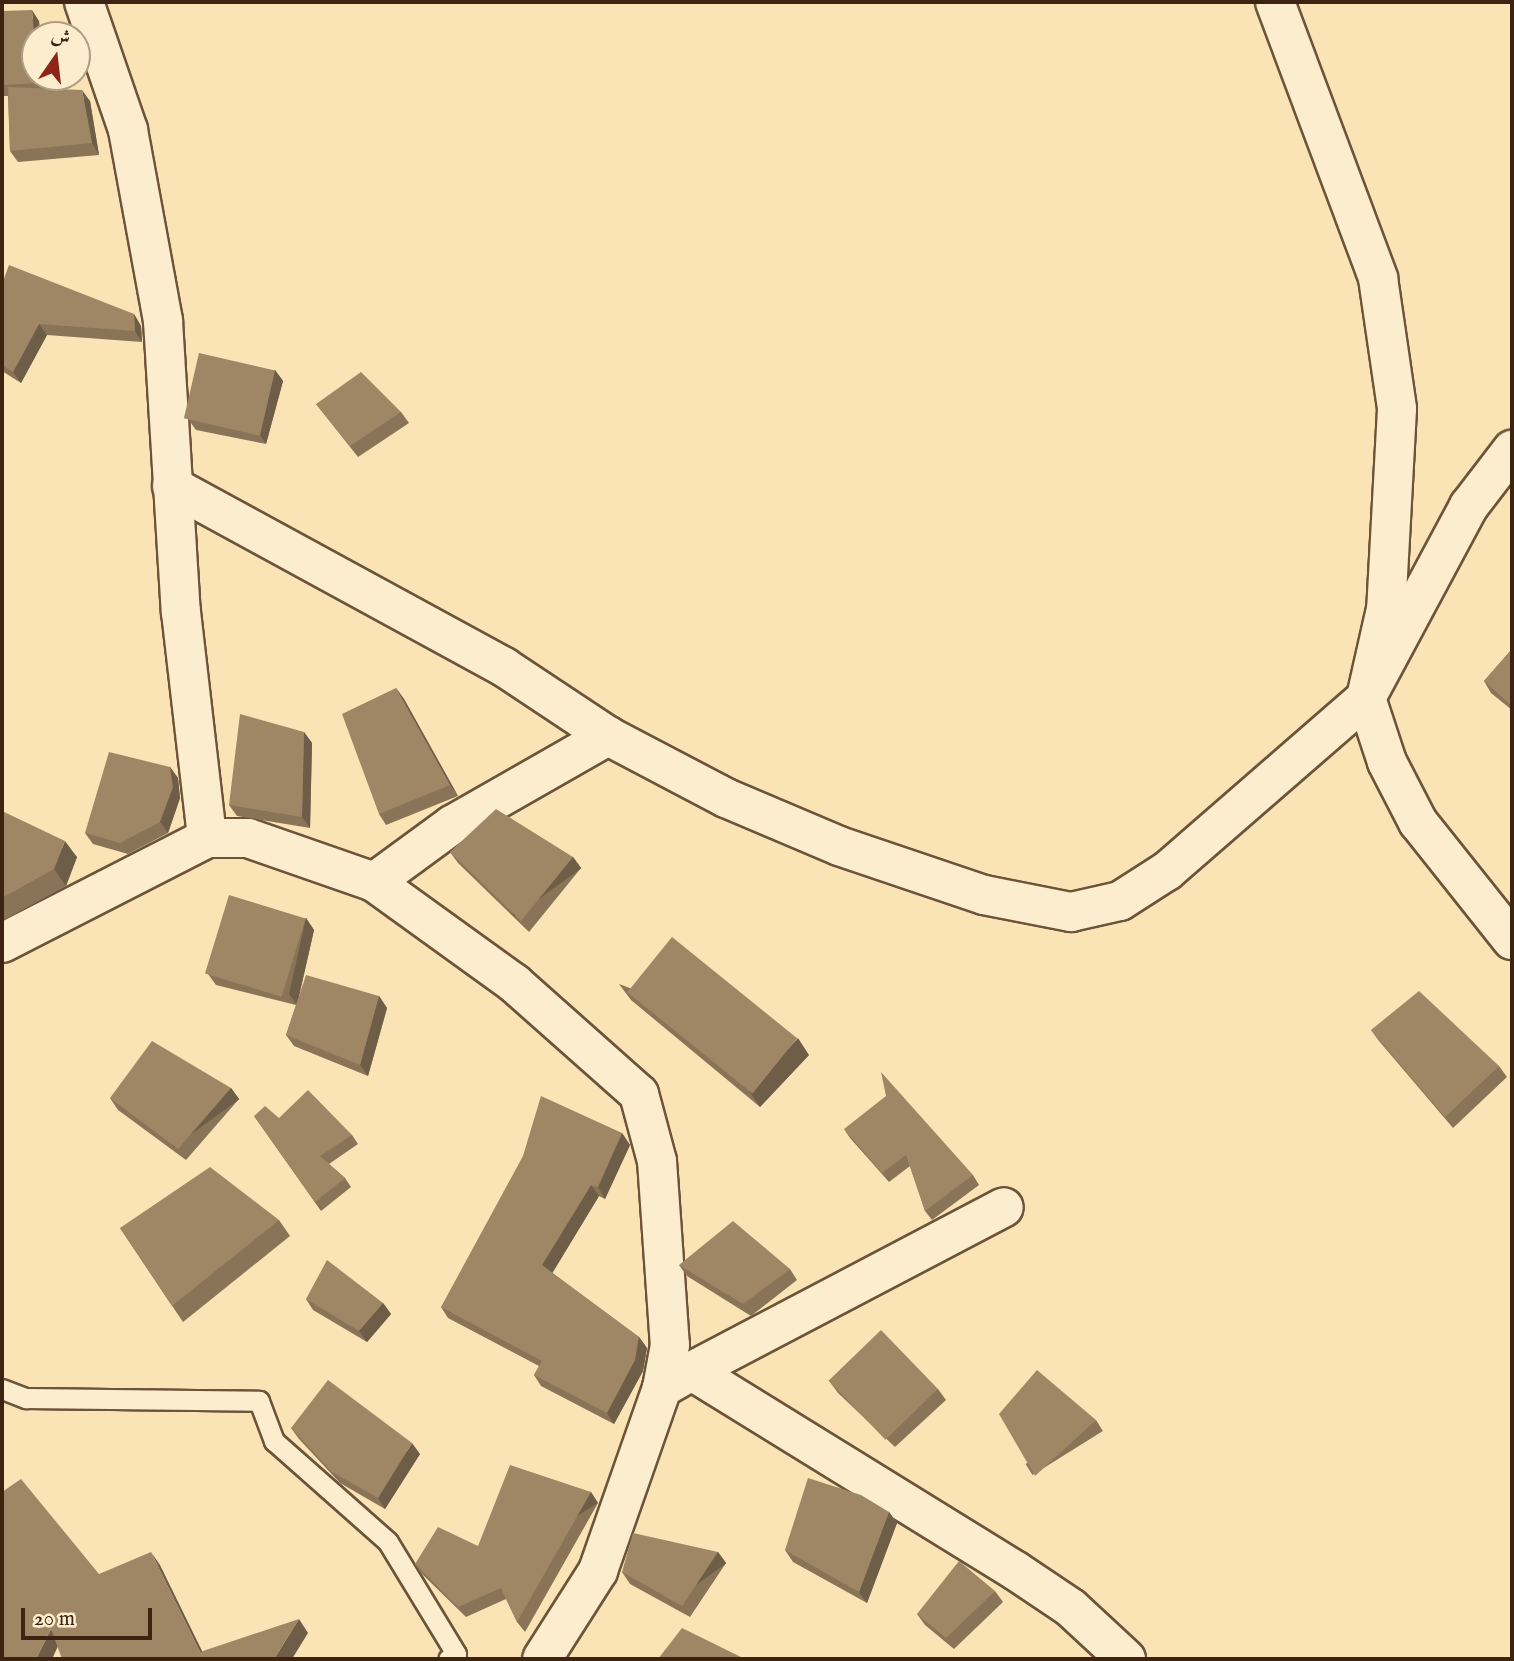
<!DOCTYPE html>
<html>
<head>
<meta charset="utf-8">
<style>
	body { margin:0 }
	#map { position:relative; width:1514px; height:1661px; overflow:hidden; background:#fae3b4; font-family:"IM FELL English",Amiri,serif }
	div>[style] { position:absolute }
	.roads { filter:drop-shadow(2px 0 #6c543a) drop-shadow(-2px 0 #6c543a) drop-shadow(0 2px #6c543a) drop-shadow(0 -2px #6c543a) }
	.service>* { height:19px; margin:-9.5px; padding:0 9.5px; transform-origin:9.5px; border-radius:9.5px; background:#fcedce }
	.minor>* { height:38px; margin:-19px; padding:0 19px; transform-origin:19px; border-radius:19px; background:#fcedce }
	.wall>* { inset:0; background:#897458; transform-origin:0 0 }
	.shaded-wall>* { inset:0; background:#6f5e47; transform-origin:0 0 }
	.building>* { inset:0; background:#9f8766; transform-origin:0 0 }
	span { translate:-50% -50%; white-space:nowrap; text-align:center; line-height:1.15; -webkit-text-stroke:6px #fcedce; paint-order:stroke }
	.frame { position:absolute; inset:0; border:4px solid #3d2412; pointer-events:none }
	.north { position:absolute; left:21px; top:21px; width:70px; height:70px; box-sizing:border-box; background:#fcedce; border:2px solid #b09d83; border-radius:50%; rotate:14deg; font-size:19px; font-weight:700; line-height:28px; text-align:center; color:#3d2412 }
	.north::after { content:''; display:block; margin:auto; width:24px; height:32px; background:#8f2418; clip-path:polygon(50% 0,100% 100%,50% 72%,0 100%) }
	.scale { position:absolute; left:21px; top:1608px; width:131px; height:32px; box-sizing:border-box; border:4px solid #3d2412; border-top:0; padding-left:9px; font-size:21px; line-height:24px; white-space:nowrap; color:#3d2412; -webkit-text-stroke:5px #fcedce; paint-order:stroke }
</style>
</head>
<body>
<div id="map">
	<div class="roads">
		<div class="service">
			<div style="left:2px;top:1389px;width:26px;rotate:21deg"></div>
			<div style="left:26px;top:1398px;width:233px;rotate:0.7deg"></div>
			<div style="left:259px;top:1401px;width:43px;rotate:69.4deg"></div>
			<div style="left:274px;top:1441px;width:152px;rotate:41.5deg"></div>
			<div style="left:388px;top:1542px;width:131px;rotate:58.7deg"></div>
			<div style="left:456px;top:1654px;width:9px;rotate:148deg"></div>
		</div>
		<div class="minor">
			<div style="left:84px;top:2px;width:135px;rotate:71deg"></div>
			<div style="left:128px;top:130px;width:194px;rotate:79.6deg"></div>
			<div style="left:163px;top:321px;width:292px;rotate:86.5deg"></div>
			<div style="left:181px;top:612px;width:227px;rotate:83.4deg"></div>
			<div style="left:1275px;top:2px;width:295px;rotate:69.5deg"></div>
			<div style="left:1378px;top:278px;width:132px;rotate:81.7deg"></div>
			<div style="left:1397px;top:409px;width:200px;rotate:93.1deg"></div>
			<div style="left:1386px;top:609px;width:91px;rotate:102.7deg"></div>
			<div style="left:1366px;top:698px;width:67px;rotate:71.8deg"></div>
			<div style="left:1387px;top:762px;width:68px;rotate:62.7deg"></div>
			<div style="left:1418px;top:822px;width:151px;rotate:51.5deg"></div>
			<div style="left:172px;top:486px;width:378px;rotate:28.6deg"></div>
			<div style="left:504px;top:667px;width:125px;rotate:33.6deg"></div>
			<div style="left:374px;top:882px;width:97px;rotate:-36.2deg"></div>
			<div style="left:452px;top:825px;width:180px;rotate:-29.7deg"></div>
			<div style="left:608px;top:736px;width:133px;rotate:27.7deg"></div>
			<div style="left:726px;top:798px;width:123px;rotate:23deg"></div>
			<div style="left:839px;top:846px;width:153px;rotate:18.7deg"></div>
			<div style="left:984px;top:895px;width:89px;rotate:11.1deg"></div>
			<div style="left:1071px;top:912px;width:50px;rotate:-12.7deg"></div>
			<div style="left:1120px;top:901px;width:56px;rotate:-32.6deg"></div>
			<div style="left:1167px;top:871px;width:264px;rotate:-41deg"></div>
			<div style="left:1366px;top:698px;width:218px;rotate:-61.8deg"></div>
			<div style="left:1469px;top:506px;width:71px;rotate:-52.5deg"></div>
			<div style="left:2px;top:943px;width:230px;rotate:-27.1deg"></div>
			<div style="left:207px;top:838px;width:41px"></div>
			<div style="left:248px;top:838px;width:133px;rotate:19.2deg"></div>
			<div style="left:374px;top:882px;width:173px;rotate:35.8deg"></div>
			<div style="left:514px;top:983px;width:167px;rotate:41.6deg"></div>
			<div style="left:639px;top:1094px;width:69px;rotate:75deg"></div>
			<div style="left:657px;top:1161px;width:184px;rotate:86deg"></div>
			<div style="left:670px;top:1345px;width:44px;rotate:100.5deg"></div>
			<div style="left:662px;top:1388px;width:194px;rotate:109.3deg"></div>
			<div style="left:598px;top:1571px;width:104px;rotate:122.5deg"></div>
			<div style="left:692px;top:1371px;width:352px;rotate:-27.7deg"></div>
			<div style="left:662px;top:1388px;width:34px;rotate:-30deg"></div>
			<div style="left:692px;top:1371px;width:381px;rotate:31.7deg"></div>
			<div style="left:1016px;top:1571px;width:66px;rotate:33.9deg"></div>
			<div style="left:1071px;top:1608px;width:75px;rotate:42.8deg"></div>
		</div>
	</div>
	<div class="wall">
		<div style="clip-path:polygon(2px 11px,39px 21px,35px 77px,44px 77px,45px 88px,90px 101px,99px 155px,18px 162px,10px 151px,8px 96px,2px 96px)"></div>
		<div style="clip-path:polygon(2px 284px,134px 314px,141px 326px,142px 342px,47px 335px,21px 383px,2px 371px)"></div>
		<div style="clip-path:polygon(275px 370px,283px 381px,266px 444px,196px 430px,188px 419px)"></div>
		<div style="clip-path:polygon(316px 404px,401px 412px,409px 423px,358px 457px)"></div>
		<div style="clip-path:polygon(1512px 649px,1512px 710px,1491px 693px,1484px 681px)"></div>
		<div style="clip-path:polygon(396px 688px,404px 699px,458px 796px,386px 825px,379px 814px)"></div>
		<div style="clip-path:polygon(304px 732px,312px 743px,310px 828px,237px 816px,229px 805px)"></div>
		<div style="clip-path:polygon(170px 767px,178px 778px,180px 798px,168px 833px,128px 854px,93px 844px,85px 833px)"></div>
		<div style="clip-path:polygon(2px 811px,77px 857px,66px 886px,2px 921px)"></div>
		<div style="clip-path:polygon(450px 852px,573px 857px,581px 868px,529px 932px,458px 863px)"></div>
		<div style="clip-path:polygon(306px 918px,314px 930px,299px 996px,379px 996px,387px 1008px,368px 1076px,294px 1046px,286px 1035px,296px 1005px,216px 985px,208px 974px)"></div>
		<div style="clip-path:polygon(619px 984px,809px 1055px,760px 1107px,631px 1000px)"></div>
		<div style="clip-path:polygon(1371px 1030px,1499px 1066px,1507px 1077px,1453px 1128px,1379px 1041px)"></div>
		<div style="clip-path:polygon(231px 1088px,239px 1099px,186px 1160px,118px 1110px,110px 1098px)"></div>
		<div style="clip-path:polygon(254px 1116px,279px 1118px,352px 1135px,358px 1144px,329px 1164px,345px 1178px,351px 1187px,321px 1211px)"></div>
		<div style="clip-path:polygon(844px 1129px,973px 1175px,979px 1185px,932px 1220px,925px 1211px,910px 1166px,889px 1182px,850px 1138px)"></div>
		<div style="clip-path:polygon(622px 1133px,630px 1145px,605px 1199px,599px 1196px,552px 1273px,639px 1337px,647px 1348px,643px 1371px,614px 1424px,541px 1386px,534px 1375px,539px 1366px,448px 1318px,441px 1307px)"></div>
		<div style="clip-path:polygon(279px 1220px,290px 1236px,183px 1322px,120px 1228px)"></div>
		<div style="clip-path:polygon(679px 1265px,790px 1269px,797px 1280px,751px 1316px,687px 1276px)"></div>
		<div style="clip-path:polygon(306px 1299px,383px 1303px,391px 1314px,367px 1342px,313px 1310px)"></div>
		<div style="clip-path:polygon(830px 1382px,938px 1389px,946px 1400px,895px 1447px,838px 1393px)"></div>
		<div style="left:1096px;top:1420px;width:13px;height:83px;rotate:58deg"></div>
		<div style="clip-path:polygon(291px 1428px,420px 1454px,385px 1509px,340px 1483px,299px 1439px)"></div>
		<div style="clip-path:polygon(591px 1492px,598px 1503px,525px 1632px,517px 1622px,506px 1599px,466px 1617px,422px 1574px,415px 1564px,478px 1546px)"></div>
		<div style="clip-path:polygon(889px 1512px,897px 1523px,867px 1603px,793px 1562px,785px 1550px)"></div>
		<div style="clip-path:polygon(718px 1552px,726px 1563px,690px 1617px,630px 1584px,622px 1572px)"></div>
		<div style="clip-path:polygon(995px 1591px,1003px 1602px,954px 1649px,925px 1625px,917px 1614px)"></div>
	</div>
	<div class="shaded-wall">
		<div style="clip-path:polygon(32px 10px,39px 21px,41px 35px,35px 35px,35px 48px)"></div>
		<div style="clip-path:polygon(38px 77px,44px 77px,46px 94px,38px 83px)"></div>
		<div style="clip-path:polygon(82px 90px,90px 101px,99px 155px,92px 143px)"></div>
		<div style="clip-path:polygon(134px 314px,141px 326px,142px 342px,135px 331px)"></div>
		<div style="clip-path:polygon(39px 324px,47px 335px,21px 383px,13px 372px)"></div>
		<div style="clip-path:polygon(275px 370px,283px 381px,266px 444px,258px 432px)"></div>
		<div style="clip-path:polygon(396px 688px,404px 699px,458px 796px,450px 785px)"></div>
		<div style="clip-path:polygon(304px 732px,312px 743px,310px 828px,302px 817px)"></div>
		<div style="clip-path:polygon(170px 767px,178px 778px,180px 798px,168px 833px,160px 822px)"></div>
		<div style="clip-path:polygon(65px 841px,77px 857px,66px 886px,54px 869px)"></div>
		<div style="left:573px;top:857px;width:14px;height:82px;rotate:54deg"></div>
		<div style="clip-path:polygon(306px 918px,314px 930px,297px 1005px,289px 994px)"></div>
		<div style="clip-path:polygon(379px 996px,387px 1008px,368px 1076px,360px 1065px)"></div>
		<div style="clip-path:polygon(798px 1038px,809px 1055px,760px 1107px,749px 1091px)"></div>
		<div style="left:231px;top:1088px;width:14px;height:81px;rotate:54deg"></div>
		<div style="clip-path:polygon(622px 1133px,630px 1145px,605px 1199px,598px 1187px)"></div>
		<div style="clip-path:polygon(591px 1185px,599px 1196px,550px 1277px,542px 1265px)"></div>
		<div style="clip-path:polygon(383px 1303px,391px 1314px,367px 1342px,359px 1331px)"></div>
		<div style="clip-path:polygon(639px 1337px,647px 1348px,643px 1371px,614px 1424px,607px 1413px)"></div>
		<div style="clip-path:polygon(412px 1443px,420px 1454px,385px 1509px,378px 1498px)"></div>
		<div style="left:591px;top:1492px;width:13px;height:150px;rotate:58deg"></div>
		<div style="clip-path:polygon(889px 1512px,897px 1523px,867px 1603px,859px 1592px)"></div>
		<div style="clip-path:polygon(151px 1552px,160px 1565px,206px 1659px,200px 1652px)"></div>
		<div style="left:718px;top:1552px;width:14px;height:65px;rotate:54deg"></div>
		<div style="clip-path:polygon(299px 1619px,308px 1633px,292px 1659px,274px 1659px)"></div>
		<div style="clip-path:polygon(51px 1629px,60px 1642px,52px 1659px,36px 1659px)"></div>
	</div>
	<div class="building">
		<div style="clip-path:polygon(32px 10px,35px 48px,35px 77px,38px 77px,38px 83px,2px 85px,2px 11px)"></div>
		<div style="clip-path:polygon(8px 87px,82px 90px,92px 143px,10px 151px)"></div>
		<div style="clip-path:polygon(9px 265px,134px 314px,135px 331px,39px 324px,13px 372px,2px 365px,2px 284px)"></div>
		<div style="left:199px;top:353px;width:78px;height:67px;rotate:13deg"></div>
		<div style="clip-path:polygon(361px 372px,401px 412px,350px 446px,316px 404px)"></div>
		<div style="clip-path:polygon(1512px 649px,1512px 706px,1484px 681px)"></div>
		<div style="clip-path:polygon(396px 688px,450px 785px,379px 814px,342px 714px)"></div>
		<div style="clip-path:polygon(240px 714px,304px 732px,302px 817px,229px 805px)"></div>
		<div style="clip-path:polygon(109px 752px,170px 767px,173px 787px,160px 822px,120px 843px,85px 833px)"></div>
		<div style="clip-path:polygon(496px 809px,573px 857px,521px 921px,450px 852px)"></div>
		<div style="clip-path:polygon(2px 811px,65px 841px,54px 869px,2px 898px)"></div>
		<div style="left:229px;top:895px;width:80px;height:82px;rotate:17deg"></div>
		<div style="left:672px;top:937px;width:161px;height:71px;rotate:39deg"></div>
		<div style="clip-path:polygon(306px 975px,379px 996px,360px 1065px,286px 1035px)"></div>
		<div style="clip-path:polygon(1419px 991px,1499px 1066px,1445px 1117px,1371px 1030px)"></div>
		<div style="clip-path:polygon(152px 1041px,231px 1088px,178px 1149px,110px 1098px)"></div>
		<div style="clip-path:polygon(881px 1072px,973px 1175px,925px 1211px,906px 1155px,882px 1173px,844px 1129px,886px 1096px)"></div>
		<div style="clip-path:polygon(308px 1090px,352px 1135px,320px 1156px,345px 1178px,315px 1202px,254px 1116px,265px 1106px,279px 1118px)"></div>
		<div style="clip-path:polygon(541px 1096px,622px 1133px,598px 1187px,591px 1185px,542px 1265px,639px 1337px,635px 1360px,607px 1413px,534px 1375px,542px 1361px,441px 1307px,523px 1156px)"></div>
		<div style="clip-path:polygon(210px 1167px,279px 1220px,172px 1306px,120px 1228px)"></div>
		<div style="clip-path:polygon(733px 1221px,790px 1269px,743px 1304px,679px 1265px)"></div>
		<div style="clip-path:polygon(327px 1260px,383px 1303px,359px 1331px,306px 1299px)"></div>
		<div style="left:881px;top:1330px;width:82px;height:73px;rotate:46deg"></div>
		<div style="clip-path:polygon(1037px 1370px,1096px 1420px,1035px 1476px,999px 1414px)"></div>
		<div style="clip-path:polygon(328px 1380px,412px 1443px,378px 1498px,332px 1472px,291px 1428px)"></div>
		<div style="clip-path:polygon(510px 1465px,591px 1492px,517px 1622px,501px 1588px,458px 1607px,415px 1564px,438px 1527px,478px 1546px)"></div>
		<div style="clip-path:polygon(808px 1478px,861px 1495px,889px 1512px,859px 1592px,785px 1550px)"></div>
		<div style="clip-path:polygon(21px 1479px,99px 1574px,151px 1552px,200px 1652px,299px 1619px,274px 1659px,62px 1659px,51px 1629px,36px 1659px,2px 1659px,2px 1492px)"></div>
		<div style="clip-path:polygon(633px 1533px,718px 1552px,682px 1606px,622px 1572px)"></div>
		<div style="clip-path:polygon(959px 1561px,995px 1591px,946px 1638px,917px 1614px)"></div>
		<div style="clip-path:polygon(682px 1628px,745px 1659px,658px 1659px)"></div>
	</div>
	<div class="frame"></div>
	<div class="north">ش</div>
	<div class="scale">20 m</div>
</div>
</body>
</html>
